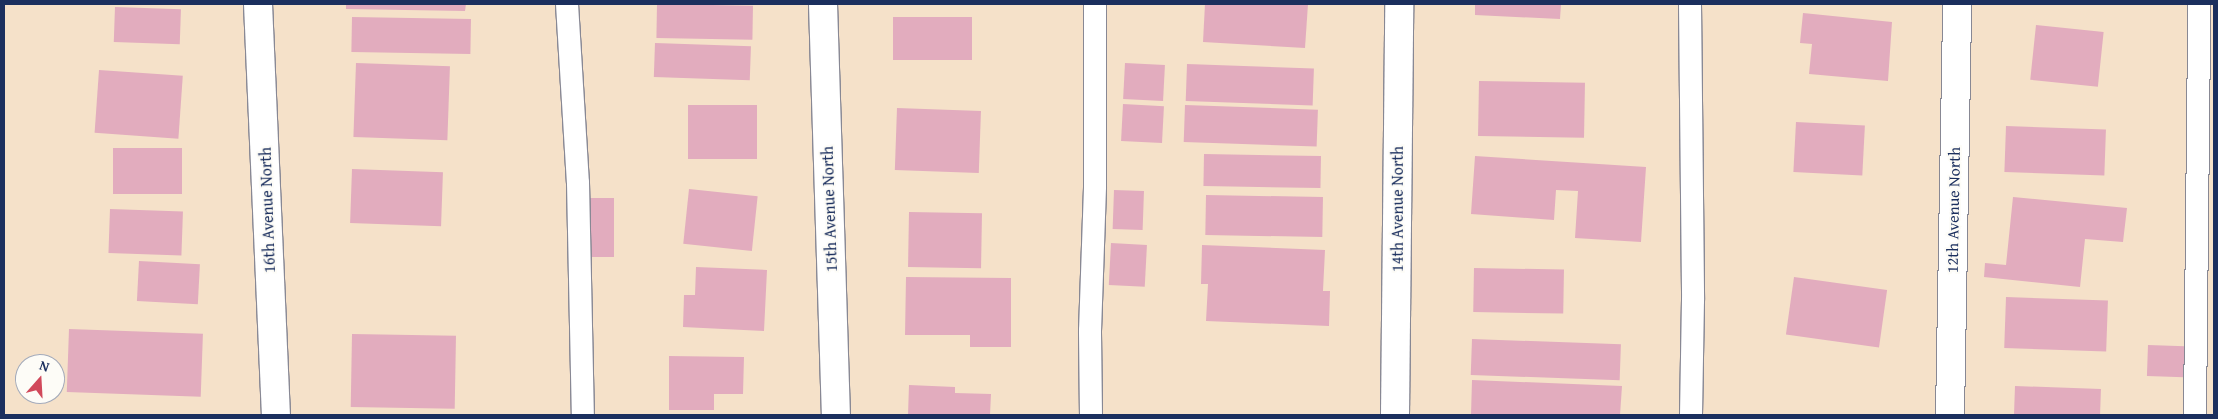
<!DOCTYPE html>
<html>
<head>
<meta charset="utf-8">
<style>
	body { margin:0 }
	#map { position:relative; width:2218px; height:419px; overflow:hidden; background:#f5e1c9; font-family:"Gentium Book Plus",serif }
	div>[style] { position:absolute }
	.building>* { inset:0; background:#e2acbe; transform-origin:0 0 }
	.roads { filter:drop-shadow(1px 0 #888894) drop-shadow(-1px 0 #888894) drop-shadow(0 1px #888894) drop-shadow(0 -1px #888894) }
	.lane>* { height:22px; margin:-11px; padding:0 11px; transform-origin:11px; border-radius:11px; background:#fff }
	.street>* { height:28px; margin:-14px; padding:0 14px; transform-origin:14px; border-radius:14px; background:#fff }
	span { translate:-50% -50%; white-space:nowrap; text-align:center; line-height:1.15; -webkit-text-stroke:4px #fdfcf7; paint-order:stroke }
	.street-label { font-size:16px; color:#1b2f5e }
	.frame { position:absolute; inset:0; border:5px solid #1b2f5e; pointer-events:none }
	.north { position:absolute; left:15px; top:354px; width:50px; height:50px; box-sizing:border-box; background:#fdfcf7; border:1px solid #a3aaba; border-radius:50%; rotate:19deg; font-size:14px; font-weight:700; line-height:20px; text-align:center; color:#1b2f5e }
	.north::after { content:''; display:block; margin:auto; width:18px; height:22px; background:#d1495b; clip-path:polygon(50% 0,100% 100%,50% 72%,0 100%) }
</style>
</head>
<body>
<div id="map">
	<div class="building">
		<div style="clip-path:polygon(346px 4px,466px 4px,465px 11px,346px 9px)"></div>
		<div style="left:657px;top:4px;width:96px;height:34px;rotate:1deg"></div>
		<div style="clip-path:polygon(1205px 4px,1308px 4px,1305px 48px,1203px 42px)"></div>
		<div style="clip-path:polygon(1475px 4px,1561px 4px,1560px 19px,1475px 15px)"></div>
		<div style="left:115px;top:7px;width:66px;height:35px;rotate:2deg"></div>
		<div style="clip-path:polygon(1803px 13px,1892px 22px,1888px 81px,1809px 74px,1812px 44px,1800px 43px)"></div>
		<div style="left:352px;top:17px;width:119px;height:35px;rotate:1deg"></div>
		<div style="left:893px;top:17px;width:79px;height:43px"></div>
		<div style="left:2036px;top:25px;width:68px;height:55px;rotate:6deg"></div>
		<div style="left:655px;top:43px;width:96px;height:34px;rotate:2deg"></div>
		<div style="left:356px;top:63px;width:94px;height:74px;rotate:2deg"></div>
		<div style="left:1125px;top:63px;width:40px;height:36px;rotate:3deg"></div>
		<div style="left:1187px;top:64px;width:127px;height:37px;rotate:2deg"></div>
		<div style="left:99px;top:70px;width:84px;height:63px;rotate:4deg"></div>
		<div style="left:1479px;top:81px;width:106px;height:55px;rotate:1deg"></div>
		<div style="left:1123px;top:104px;width:41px;height:37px;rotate:3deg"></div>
		<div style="left:757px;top:105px;width:54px;height:69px;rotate:90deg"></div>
		<div style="left:1185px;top:105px;width:133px;height:37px;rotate:2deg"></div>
		<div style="left:897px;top:108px;width:84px;height:62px;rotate:2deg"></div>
		<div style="left:1796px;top:122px;width:69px;height:50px;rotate:3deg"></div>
		<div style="left:2006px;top:126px;width:100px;height:46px;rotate:2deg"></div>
		<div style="left:113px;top:148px;width:69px;height:46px"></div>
		<div style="left:1204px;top:154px;width:117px;height:32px;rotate:1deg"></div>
		<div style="clip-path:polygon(1475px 156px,1646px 167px,1641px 242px,1575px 238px,1578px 191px,1556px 190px,1554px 220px,1471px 214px)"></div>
		<div style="left:352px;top:169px;width:91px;height:54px;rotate:2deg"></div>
		<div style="left:689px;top:189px;width:69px;height:55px;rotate:6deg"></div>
		<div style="left:1114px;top:190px;width:30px;height:39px;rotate:2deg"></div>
		<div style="left:1206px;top:195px;width:117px;height:40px;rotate:1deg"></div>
		<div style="clip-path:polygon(2013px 197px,2127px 208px,2123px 242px,2085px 239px,2080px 287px,1984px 277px,1985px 263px,2006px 265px)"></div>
		<div style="left:587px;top:198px;width:27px;height:59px"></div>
		<div style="left:110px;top:209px;width:73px;height:44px;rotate:2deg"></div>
		<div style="left:909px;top:212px;width:73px;height:55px;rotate:1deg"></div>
		<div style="left:1111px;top:243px;width:36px;height:42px;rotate:3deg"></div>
		<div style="clip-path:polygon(1202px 245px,1325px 250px,1323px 291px,1330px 291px,1329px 326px,1206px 321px,1208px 284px,1201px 284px)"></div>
		<div style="left:139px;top:261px;width:61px;height:40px;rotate:3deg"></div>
		<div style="clip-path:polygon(696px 267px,767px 270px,764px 331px,683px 327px,684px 295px,695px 295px)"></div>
		<div style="left:1474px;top:268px;width:90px;height:44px;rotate:1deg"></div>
		<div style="clip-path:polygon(906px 277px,1011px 278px,1011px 347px,970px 347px,970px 335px,905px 335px)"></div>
		<div style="left:1794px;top:277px;width:94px;height:58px;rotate:8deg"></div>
		<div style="left:2006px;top:297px;width:102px;height:51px;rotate:2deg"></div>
		<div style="left:69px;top:329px;width:134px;height:63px;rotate:2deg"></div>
		<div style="left:352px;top:334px;width:104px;height:73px;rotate:1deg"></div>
		<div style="left:1472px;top:339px;width:149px;height:36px;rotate:2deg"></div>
		<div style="left:2148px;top:345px;width:37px;height:31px;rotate:2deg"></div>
		<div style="clip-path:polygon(669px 356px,744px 357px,743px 394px,714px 394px,714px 410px,669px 410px)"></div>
		<div style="clip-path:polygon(1472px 380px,1622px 386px,1620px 415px,1471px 415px)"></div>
		<div style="clip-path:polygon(909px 385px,955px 387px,955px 393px,991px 394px,990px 415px,908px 415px)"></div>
		<div style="left:2015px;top:386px;width:86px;height:29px;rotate:2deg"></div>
	</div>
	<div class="roads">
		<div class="lane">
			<div style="left:567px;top:4px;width:179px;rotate:86.5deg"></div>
			<div style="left:578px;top:183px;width:232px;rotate:88.8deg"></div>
			<div style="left:1690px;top:4px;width:296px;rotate:89.4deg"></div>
			<div style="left:1693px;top:300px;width:115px;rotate:91deg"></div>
			<div style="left:1091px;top:415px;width:84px;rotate:-90.7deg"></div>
			<div style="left:1090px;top:331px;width:145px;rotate:-88deg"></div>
			<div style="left:1095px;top:186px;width:182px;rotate:-90deg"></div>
			<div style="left:2195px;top:415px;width:411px;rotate:-89.4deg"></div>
		</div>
		<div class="street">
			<div style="left:258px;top:4px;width:411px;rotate:87.5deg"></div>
			<div style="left:823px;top:4px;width:411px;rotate:88.2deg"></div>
			<div style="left:1395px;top:415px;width:411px;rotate:-89.4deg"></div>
			<div style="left:1950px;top:415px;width:411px;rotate:-89deg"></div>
		</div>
	</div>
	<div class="street-label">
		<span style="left:829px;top:209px;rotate:-92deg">15th Avenue North</span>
		<span style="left:1397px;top:209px;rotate:-90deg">14th Avenue North</span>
		<span style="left:267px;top:210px;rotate:-92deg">16th Avenue North</span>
		<span style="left:1953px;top:210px;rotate:-89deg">12th Avenue North</span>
	</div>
	<div class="frame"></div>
	<div class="north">N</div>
</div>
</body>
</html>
